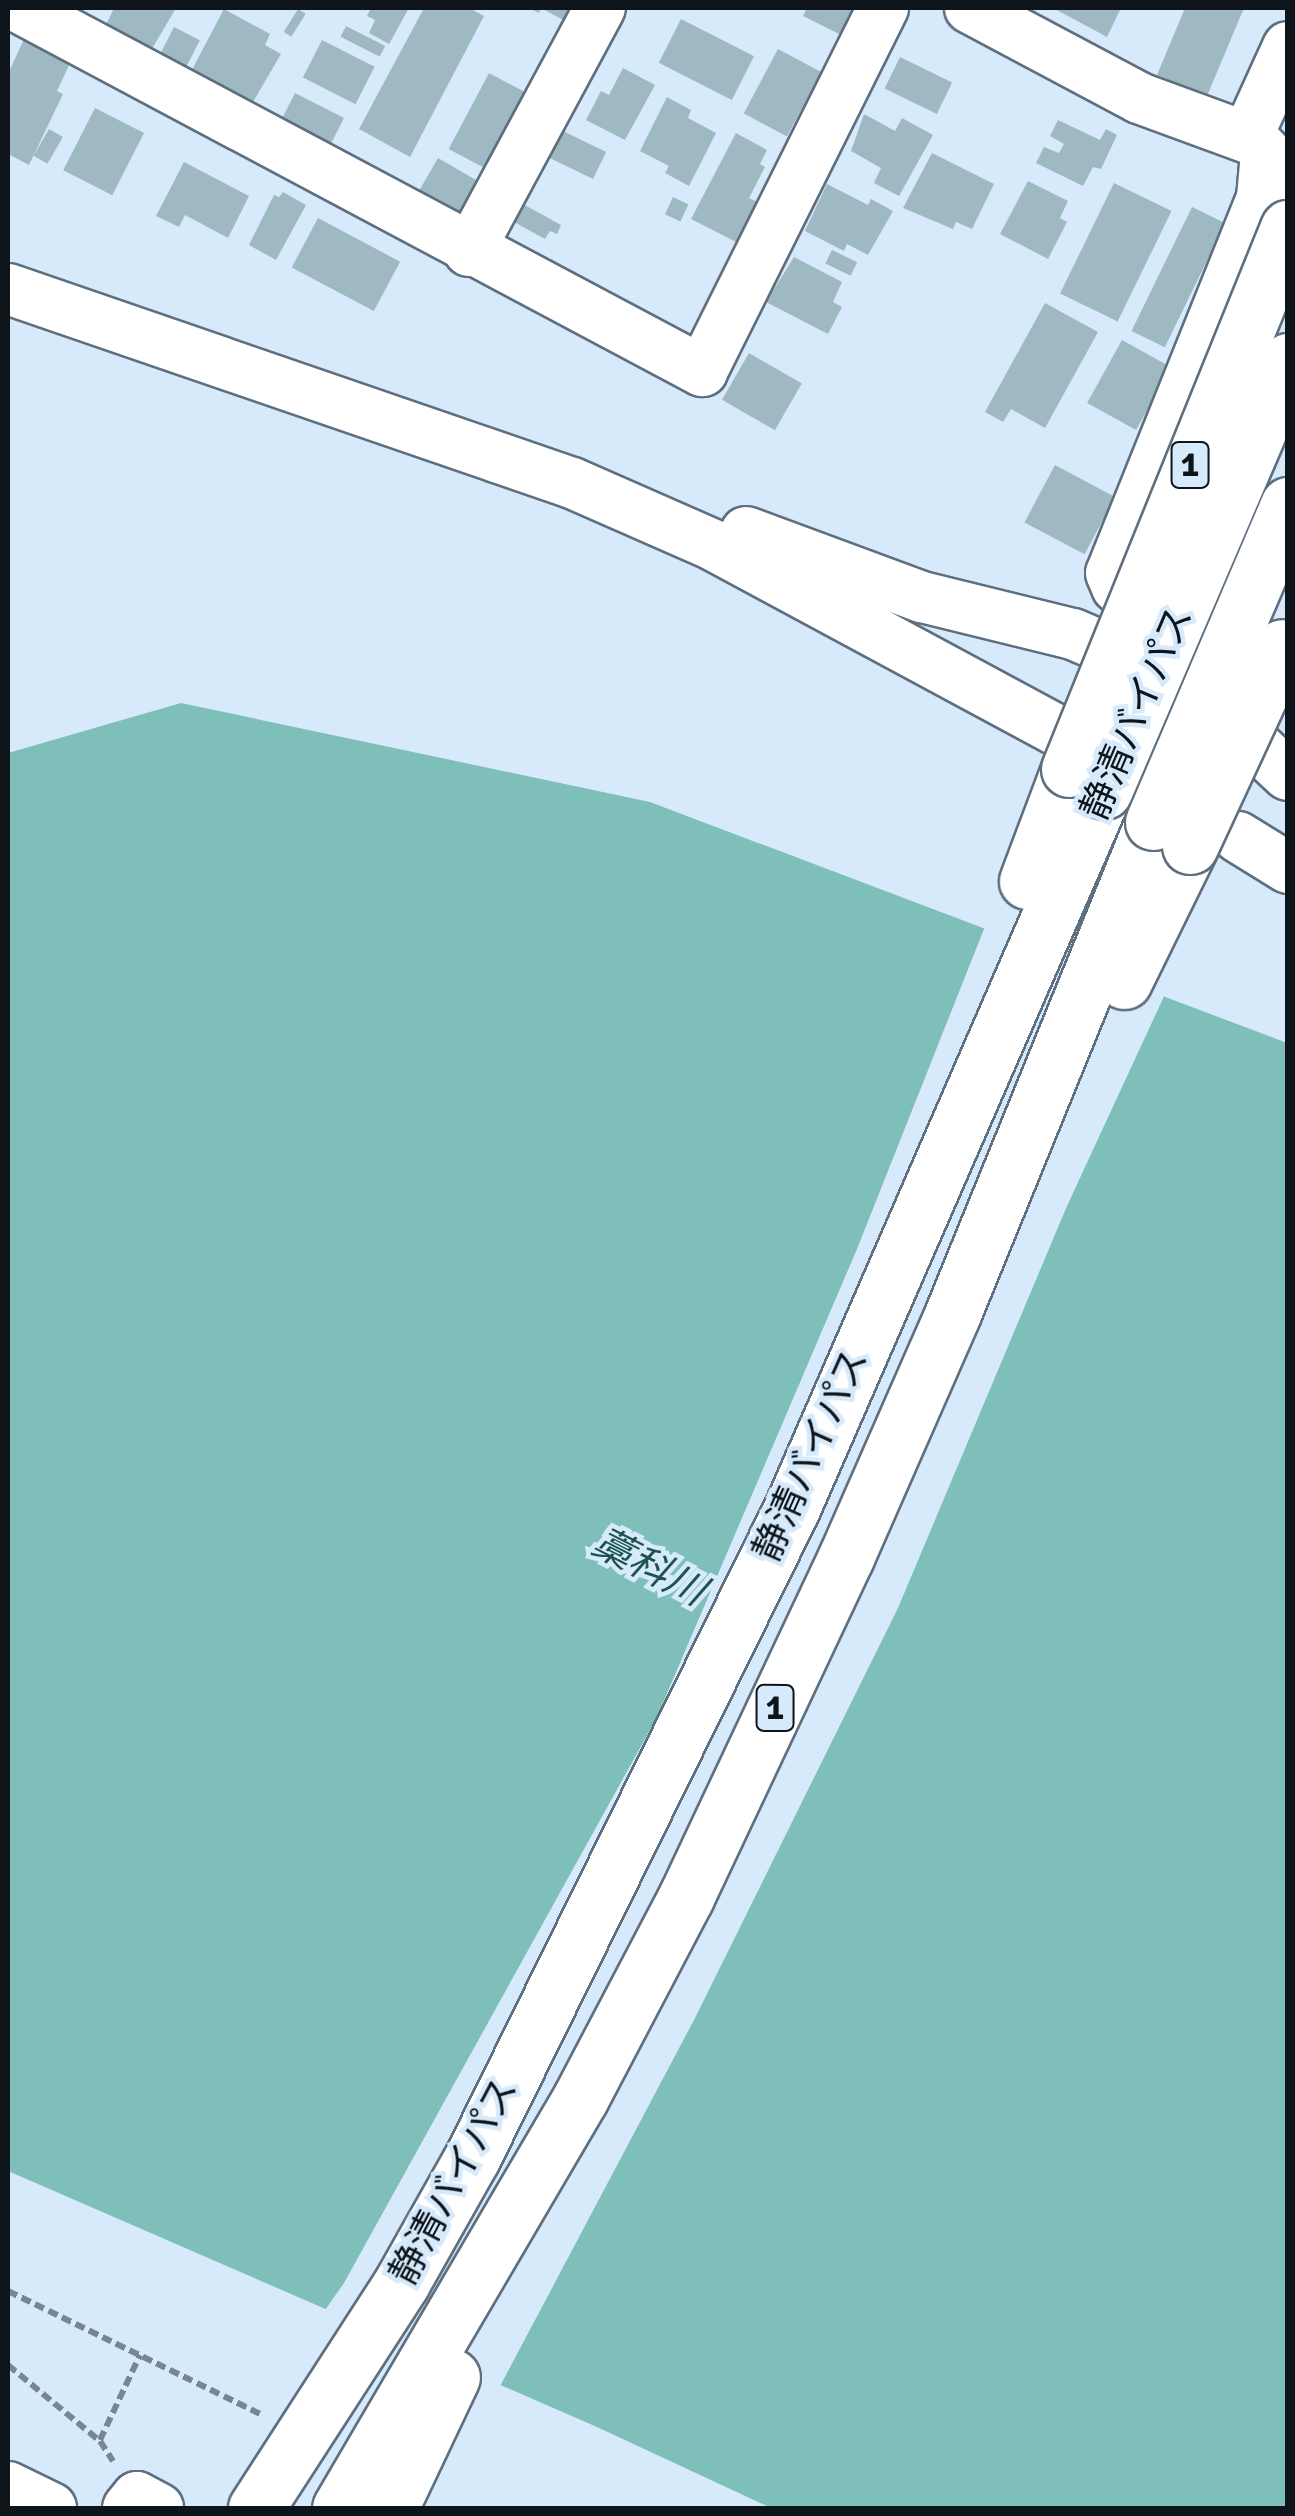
<!DOCTYPE html>
<html>
<head>
<meta charset="utf-8">
<style>
	body { margin:0 }
	#map { position:relative; width:1295px; height:2516px; overflow:hidden; background:#d7eafb; font-family:Signika,"Noto Sans JP",sans-serif }
	div>[style] { position:absolute }
	.water>* { inset:0; background:#7fbfba }
	.pier>* { inset:0; background:#d7eafb }
	.building>* { inset:0; background:#9eb9c1; transform-origin:0 0 }
	.path>* { height:6px; margin-top:-3px; transform-origin:0; background:repeating-linear-gradient(90deg,#788691 0 10px,transparent 0 15px) }
	.roads { filter:drop-shadow(2px 0 #5e6f7f) drop-shadow(-2px 0 #5e6f7f) drop-shadow(0 2px #5e6f7f) drop-shadow(0 -2px #5e6f7f) }
	.minor>* { height:50px; margin:-25px; padding:0 25px; transform-origin:25px; border-radius:25px; background:#fff }
	.highway>* { height:55px; margin:-27.5px; padding:0 27.5px; transform-origin:27.5px; border-radius:27.5px; background:#fff }
	.bridges { filter:drop-shadow(2px 0 #5e6f7f) drop-shadow(-2px 0 #5e6f7f) drop-shadow(0 2px #5e6f7f) drop-shadow(0 -2px #5e6f7f) }
	.highway-bridge>* { height:55px; margin:-27.5px; padding:0 27.5px; transform-origin:27.5px; border-radius:27.5px; background:#fff }
	span { translate:-50% -50%; white-space:nowrap; text-align:center; line-height:1.15; -webkit-text-stroke:9px #d7eafb; paint-order:stroke }
	.shield-label span { padding:2px 8px; background:#d7eafb; border:2px solid; border-radius:8px; -webkit-text-stroke-width:0 }
	.shield-label { font-size:35px; color:#0e151a; font-weight:700 }
	.street-label { font-size:38px; color:#0e151a }
	.water-label { font-size:40px; color:#1d5451; font-style:italic }
	.frame { position:absolute; inset:0; border:10px solid #0e151a; pointer-events:none }
</style>
</head>
<body>
<div id="map">
	<div class="water">
		<div style="clip-path:polygon(181px 703px,650px 802px,1287px 1043px,1287px 2508px,771px 2508px,597px 2427px,8px 2171px,8px 753px)"></div>
	</div>
	<div class="pier">
		<div style="clip-path:polygon(986px 924px,1166px 992px,1067px 1206px,898px 1608px,694px 2020px,498px 2390px,323px 2313px,344px 2283px,656px 1719px,857px 1249px)"></div>
	</div>
	<div class="building">
		<div style="clip-path:polygon(114px 8px,176px 8px,146px 59px,107px 37px,111px 27px,106px 25px)"></div>
		<div style="clip-path:polygon(371px 8px,409px 8px,389px 44px,369px 33px,375px 20px,367px 16px)"></div>
		<div style="clip-path:polygon(424px 8px,469px 8px,484px 16px,410px 157px,359px 129px)"></div>
		<div style="clip-path:polygon(529px 8px,573px 8px,565px 21px,541px 8px,539px 13px)"></div>
		<div style="clip-path:polygon(807px 8px,860px 8px,845px 37px,803px 16px)"></div>
		<div style="clip-path:polygon(1053px 8px,1121px 8px,1107px 37px)"></div>
		<div style="clip-path:polygon(1185px 8px,1244px 8px,1207px 96px,1157px 75px)"></div>
		<div style="clip-path:polygon(224px 9px,270px 34px,265px 45px,281px 54px,246px 114px,186px 81px)"></div>
		<div style="left:298px;top:9px;width:9px;height:27px;rotate:32deg"></div>
		<div style="left:681px;top:19px;width:82px;height:49px;rotate:27deg"></div>
		<div style="left:346px;top:26px;width:44px;height:12px;rotate:27deg"></div>
		<div style="left:174px;top:27px;width:29px;height:41px;rotate:27deg"></div>
		<div style="clip-path:polygon(25px 37px,72px 59px,57px 91px,63px 94px,29px 165px,8px 154px,8px 74px)"></div>
		<div style="left:322px;top:40px;width:59px;height:42px;rotate:27deg"></div>
		<div style="left:778px;top:49px;width:49px;height:73px;rotate:28deg"></div>
		<div style="left:900px;top:57px;width:58px;height:35px;rotate:26deg"></div>
		<div style="clip-path:polygon(623px 68px,655px 85px,625px 140px,586px 120px,601px 91px,609px 95px)"></div>
		<div style="left:489px;top:73px;width:52px;height:86px;rotate:28deg"></div>
		<div style="left:295px;top:93px;width:55px;height:41px;rotate:27deg"></div>
		<div style="clip-path:polygon(667px 97px,691px 110px,688px 118px,716px 133px,689px 186px,665px 173px,669px 166px,640px 151px)"></div>
		<div style="left:95px;top:108px;width:55px;height:70px;rotate:27deg"></div>
		<div style="clip-path:polygon(864px 114px,895px 131px,902px 118px,933px 135px,899px 196px,874px 183px,881px 168px,851px 151px)"></div>
		<div style="clip-path:polygon(1058px 120px,1100px 140px,1106px 129px,1117px 135px,1101px 169px,1093px 167px,1083px 186px,1036px 163px,1044px 147px,1059px 153px,1064px 144px,1050px 136px)"></div>
		<div style="left:49px;top:129px;width:16px;height:31px;rotate:30deg"></div>
		<div style="left:563px;top:131px;width:48px;height:30px;rotate:26deg"></div>
		<div style="clip-path:polygon(736px 133px,767px 150px,760px 164px,765px 167px,749px 198px,765px 206px,744px 246px,691px 219px)"></div>
		<div style="clip-path:polygon(932px 153px,994px 184px,972px 229px,956px 222px,953px 229px,903px 208px)"></div>
		<div style="left:438px;top:158px;width:56px;height:39px;rotate:30deg"></div>
		<div style="clip-path:polygon(184px 162px,249px 196px,228px 238px,185px 215px,179px 227px,156px 216px)"></div>
		<div style="clip-path:polygon(1028px 181px,1068px 201px,1060px 218px,1067px 222px,1048px 259px,1000px 234px)"></div>
		<div style="left:1114px;top:183px;width:64px;height:123px;rotate:26deg"></div>
		<div style="clip-path:polygon(827px 184px,868px 205px,871px 199px,893px 211px,868px 255px,847px 244px,844px 251px,805px 231px)"></div>
		<div style="clip-path:polygon(283px 192px,306px 205px,276px 260px,249px 245px,274px 195px,279px 197px)"></div>
		<div style="left:673px;top:197px;width:17px;height:19px;rotate:25deg"></div>
		<div style="clip-path:polygon(523px 204px,561px 225px,557px 234px,550px 231px,545px 239px,514px 222px)"></div>
		<div style="left:1192px;top:207px;width:37px;height:138px;rotate:26deg"></div>
		<div style="left:318px;top:218px;width:93px;height:56px;rotate:28deg"></div>
		<div style="left:832px;top:250px;width:28px;height:15px;rotate:26deg"></div>
		<div style="clip-path:polygon(794px 257px,842px 282px,833px 302px,842px 307px,828px 334px,766px 302px)"></div>
		<div style="clip-path:polygon(1045px 303px,1098px 332px,1045px 428px,1011px 409px,1003px 422px,985px 412px)"></div>
		<div style="left:1122px;top:340px;width:56px;height:72px;rotate:29deg"></div>
		<div style="left:749px;top:353px;width:61px;height:54px;rotate:30deg"></div>
		<div style="left:1055px;top:465px;width:68px;height:65px;rotate:28deg"></div>
	</div>
	<div class="path">
		<div style="left:8px;top:2291px;width:283px;rotate:26deg"></div>
		<div style="left:8px;top:2365px;width:119px;rotate:39.6deg"></div>
		<div style="left:100px;top:2441px;width:24px;rotate:57deg"></div>
		<div style="left:100px;top:2440px;width:94px;rotate:-64.8deg"></div>
	</div>
	<div class="roads">
		<div class="minor">
			<div style="left:20px;top:8px;width:773px;rotate:28.02deg"></div>
			<div style="left:702px;top:371px;width:406px;rotate:-63.5deg"></div>
			<div style="left:970px;top:8px;width:191px;rotate:28deg"></div>
			<div style="left:1139px;top:98px;width:122px;rotate:20.1deg"></div>
			<div style="left:1254px;top:140px;width:18px;rotate:47deg"></div>
			<div style="left:1266px;top:153px;width:45px;rotate:95.1deg"></div>
			<div style="left:1262px;top:198px;width:404px;rotate:111.9deg"></div>
			<div style="left:1111px;top:573px;width:15px;rotate:67deg"></div>
			<div style="left:1117px;top:587px;width:64px;rotate:25.8deg"></div>
			<div style="left:1247px;top:137px;width:99px;rotate:-65.5deg"></div>
			<div style="left:469px;top:251px;width:276px;rotate:-61.7deg"></div>
			<div style="left:8px;top:289px;width:596px;rotate:18.98deg"></div>
			<div style="left:572px;top:483px;width:154px;rotate:23.7deg"></div>
			<div style="left:713px;top:545px;width:428px;rotate:28.3deg"></div>
			<div style="left:746px;top:532px;width:188px;rotate:20.3deg"></div>
			<div style="left:922px;top:597px;width:155px;rotate:13.8deg"></div>
			<div style="left:1073px;top:634px;width:26px;rotate:23deg"></div>
			<div style="left:1260px;top:749px;width:38px;rotate:43deg"></div>
			<div style="left:1238px;top:837px;width:59px;rotate:31.8deg"></div>
			<div style="left:8px;top:2487px;width:48px;rotate:26deg"></div>
			<div style="left:128px;top:2508px;width:14px;rotate:-51deg"></div>
			<div style="left:137px;top:2497px;width:24px;rotate:28deg"></div>
		</div>
		<div class="highway">
			<div style="left:1027px;top:881px;width:120px;rotate:-69.4deg"></div>
			<div style="left:1124px;top:981px;width:150px;rotate:-63.9deg"></div>
			<div style="left:256px;top:2508px;width:269px;rotate:-57.1deg"></div>
			<div style="left:402px;top:2282px;width:142px;rotate:-60.6deg"></div>
			<div style="left:472px;top:2158px;width:724px;rotate:-63.79deg"></div>
			<div style="left:792px;top:1508px;width:782px;rotate:-66.48deg"></div>
			<div style="left:340px;top:2508px;width:476px;rotate:-59.6deg"></div>
			<div style="left:581px;top:2097px;width:226px;rotate:-62.3deg"></div>
			<div style="left:686px;top:1897px;width:376px;rotate:-64.8deg"></div>
			<div style="left:846px;top:1557px;width:266px;rotate:-66.3deg"></div>
			<div style="left:953px;top:1313px;width:530px;rotate:-67.84deg"></div>
			<div style="left:390px;top:2508px;width:145px;rotate:-64.7deg"></div>
		</div>
	</div>
	<div class="bridges">
		<div class="highway-bridge">
			<div style="left:1069px;top:769px;width:584px;rotate:-67.96deg"></div>
			<div style="left:1104px;top:791px;width:468px;rotate:-66.8deg"></div>
			<div style="left:1153px;top:822px;width:345px;rotate:-66.9deg"></div>
			<div style="left:1190px;top:846px;width:219px;rotate:-65.2deg"></div>
		</div>
	</div>
	<div class="shield-label">
		<span style="left:1190px;top:465px">1</span>
		<span style="left:775px;top:1708px">1</span>
	</div>
	<div class="street-label">
		<span style="left:1137px;top:713px;rotate:-67deg">静清バイパス</span>
		<span style="left:811px;top:1455px;rotate:-66deg">静清バイパス</span>
		<span style="left:454px;top:2181px;rotate:-62deg">静清バイパス</span>
	</div>
	<div class="water-label">
		<span style="left:649px;top:1567px;rotate:27deg">藁科川</span>
	</div>
	<div class="frame"></div>
</div>
</body>
</html>
